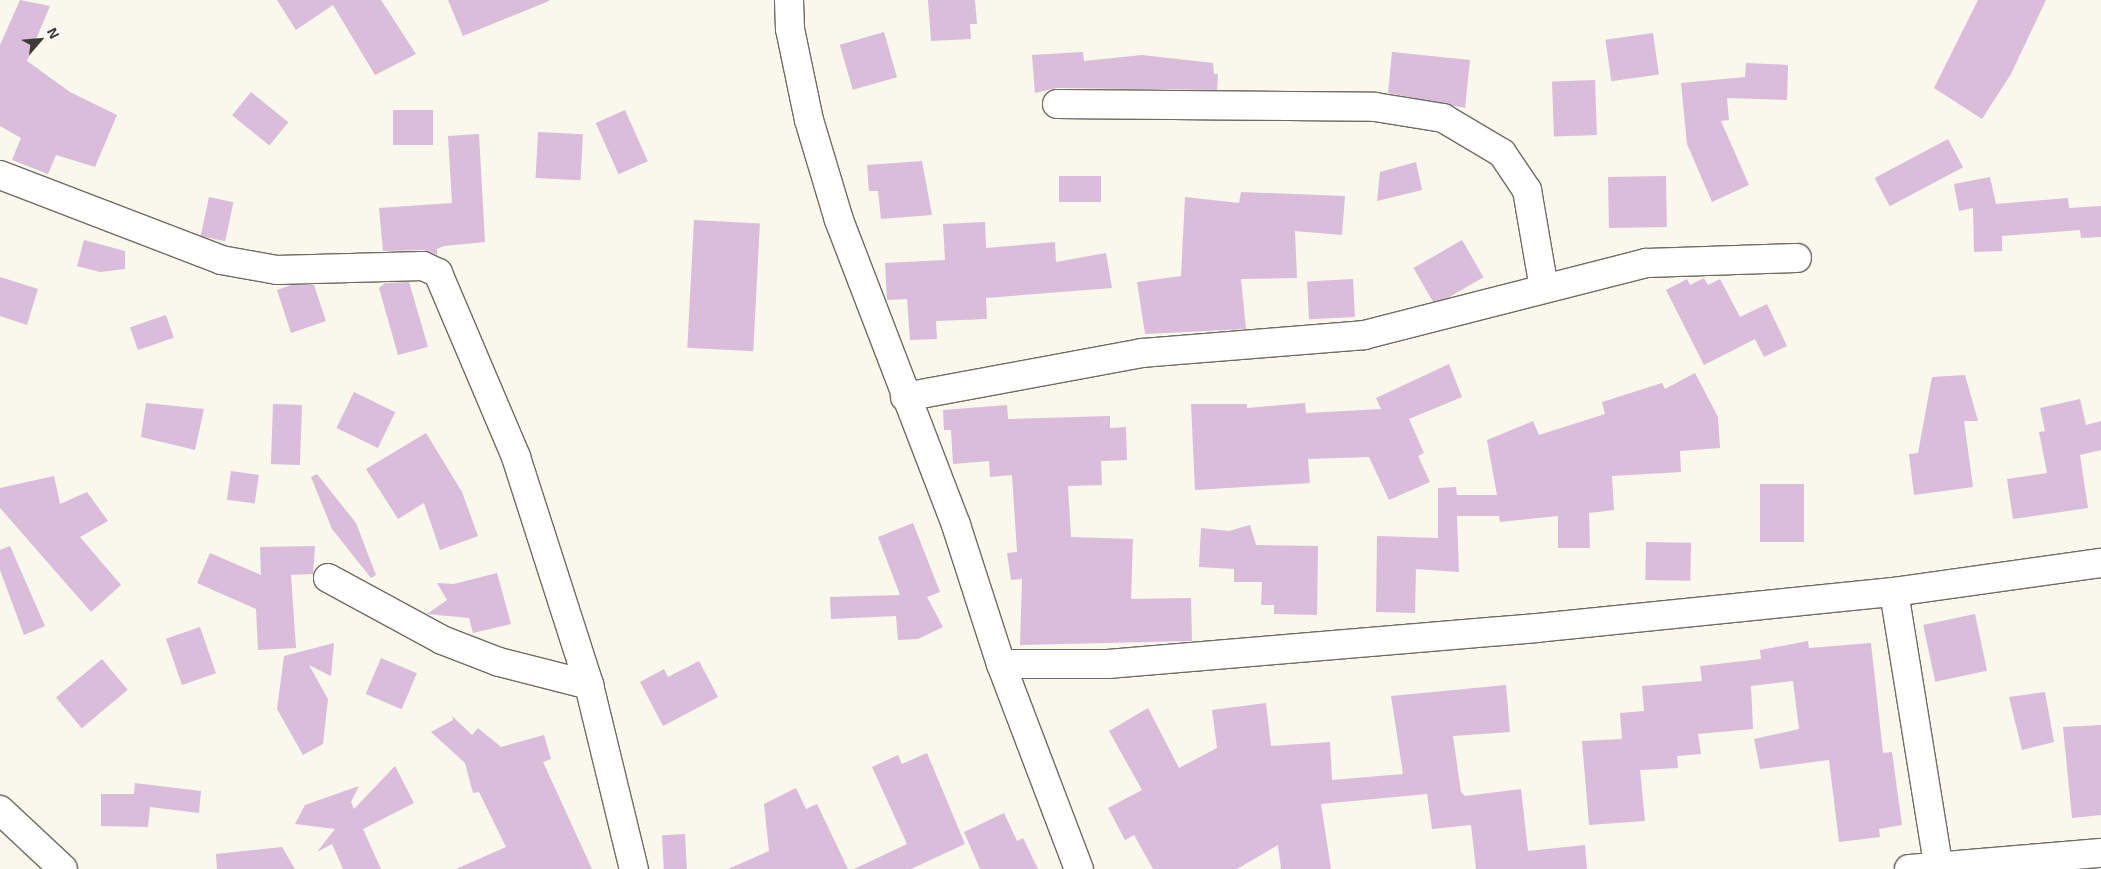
<!DOCTYPE html>
<html>
<head>
<meta charset="utf-8">
<style>
	body { margin:0 }
	#map { position:relative; width:2101px; height:869px; overflow:hidden; background:#faf7ec; font-family:"Exo 2",sans-serif }
	div>[style] { position:absolute }
	.building>* { inset:0; background:#dabcdb; transform-origin:0 0 }
	.roads { filter:drop-shadow(1px 0 #6f6c63) drop-shadow(-1px 0 #6f6c63) drop-shadow(0 1px #6f6c63) drop-shadow(0 -1px #6f6c63) }
	.minor>* { height:28px; margin:-14px; padding:0 14px; transform-origin:14px; border-radius:14px; background:#fff }
	.tertiary>* { height:28px; margin:-14px; padding:0 14px; transform-origin:14px; border-radius:14px; background:#fff }
	span { translate:-50% -50%; white-space:nowrap; text-align:center; line-height:1.15; -webkit-text-stroke:5px #fff; paint-order:stroke }
	.north { position:absolute; left:15px; top:15px; width:50px; height:50px; -webkit-text-stroke:4px #fff; paint-order:stroke; rotate:63deg; font-size:14px; font-weight:700; line-height:20px; text-align:center; color:#3c3b37 }
	.north::after { content:''; display:block; margin:auto; width:18px; height:22px; background:#3c3b37; clip-path:polygon(50% 0,100% 100%,50% 72%,0 100%) }
</style>
</head>
<body>
<div id="map">
	<div class="building">
		<div style="clip-path:polygon(20px 0,50px 6px,27px 61px,70px 92px,117px 115px,95px 167px,56px 155px,48px 174px,12px 160px,21px 138px,0 126px,0 45px)"></div>
		<div style="clip-path:polygon(277px 0,381px 0,416px 54px,375px 75px,333px 5px,296px 30px)"></div>
		<div style="clip-path:polygon(448px 0,549px 0,549px 1px,463px 36px)"></div>
		<div style="clip-path:polygon(928px 0,975px 0,977px 24px,970px 24px,971px 39px,931px 41px)"></div>
		<div style="clip-path:polygon(1978px 0,2046px 0,2011px 74px,1982px 119px,1934px 88px)"></div>
		<div style="left:884px;top:32px;width:47px;height:46px;rotate:74deg"></div>
		<div style="left:1653px;top:33px;width:42px;height:48px;rotate:82deg"></div>
		<div style="clip-path:polygon(1083px 52px,1084px 61px,1142px 55px,1213px 63px,1214px 74px,1218px 74px,1217px 90px,1057px 88px,1035px 93px,1032px 55px)"></div>
		<div style="clip-path:polygon(1392px 52px,1470px 60px,1465px 108px,1388px 93px)"></div>
		<div style="clip-path:polygon(1746px 63px,1788px 65px,1787px 100px,1727px 98px,1729px 120px,1721px 121px,1749px 185px,1712px 202px,1687px 144px,1681px 83px,1745px 77px)"></div>
		<div style="left:1595px;top:80px;width:55px;height:43px;rotate:88deg"></div>
		<div style="left:251px;top:92px;width:48px;height:30px;rotate:39deg"></div>
		<div style="left:393px;top:110px;width:40px;height:35px"></div>
		<div style="left:625px;top:110px;width:56px;height:32px;rotate:66deg"></div>
		<div style="left:538px;top:132px;width:45px;height:46px;rotate:3deg"></div>
		<div style="clip-path:polygon(479px 134px,485px 242px,444px 246px,437px 249px,437px 255px,423px 250px,383px 251px,379px 208px,452px 203px,448px 136px)"></div>
		<div style="left:1948px;top:139px;width:32px;height:83px;rotate:62deg"></div>
		<div style="clip-path:polygon(922px 161px,932px 215px,881px 219px,878px 191px,869px 191px,867px 165px)"></div>
		<div style="clip-path:polygon(1416px 162px,1422px 190px,1377px 201px,1380px 172px)"></div>
		<div style="left:1101px;top:176px;width:26px;height:42px;rotate:90deg"></div>
		<div style="left:1666px;top:176px;width:51px;height:58px;rotate:89deg"></div>
		<div style="clip-path:polygon(1990px 177px,1996px 204px,2068px 198px,2069px 208px,2101px 206px,2101px 237px,2081px 238px,2080px 230px,2002px 236px,2002px 251px,1974px 252px,1973px 208px,1959px 211px,1954px 184px)"></div>
		<div style="clip-path:polygon(1241px 192px,1345px 196px,1342px 235px,1295px 231px,1297px 278px,1241px 279px,1246px 329px,1145px 334px,1137px 282px,1181px 276px,1185px 197px,1239px 203px)"></div>
		<div style="left:209px;top:197px;width:25px;height:40px;rotate:12deg"></div>
		<div style="left:694px;top:220px;width:66px;height:128px;rotate:3deg"></div>
		<div style="clip-path:polygon(985px 222px,986px 248px,1055px 242px,1056px 262px,1106px 253px,1112px 288px,986px 298px,987px 319px,936px 321px,937px 339px,910px 340px,907px 299px,887px 300px,885px 263px,945px 260px,943px 224px)"></div>
		<div style="clip-path:polygon(84px 240px,125px 251px,125px 269px,100px 272px,77px 266px)"></div>
		<div style="left:1462px;top:240px;width:43px;height:56px;rotate:60deg"></div>
		<div style="clip-path:polygon(0 277px,38px 289px,27px 325px,0 316px)"></div>
		<div style="clip-path:polygon(1704px 278px,1708px 285px,1720px 279px,1740px 317px,1767px 304px,1787px 346px,1764px 357px,1755px 339px,1704px 365px,1666px 290px,1687px 279px,1690px 285px)"></div>
		<div style="left:1353px;top:279px;width:38px;height:46px;rotate:87deg"></div>
		<div style="clip-path:polygon(409px 282px,428px 347px,398px 355px,379px 288px,385px 283px)"></div>
		<div style="clip-path:polygon(291px 285px,314px 285px,326px 321px,291px 333px,277px 290px)"></div>
		<div style="left:166px;top:315px;width:24px;height:38px;rotate:71deg"></div>
		<div style="clip-path:polygon(1449px 364px,1462px 397px,1409px 419px,1424px 453px,1418px 456px,1430px 482px,1389px 500px,1369px 457px,1308px 459px,1310px 483px,1195px 490px,1191px 404px,1247px 404px,1247px 408px,1305px 403px,1306px 413px,1381px 409px,1376px 398px)"></div>
		<div style="clip-path:polygon(1695px 373px,1718px 417px,1720px 448px,1680px 451px,1681px 472px,1612px 476px,1614px 510px,1589px 513px,1590px 548px,1558px 548px,1558px 516px,1500px 522px,1499px 516px,1457px 516px,1459px 572px,1416px 569px,1415px 613px,1376px 612px,1377px 536px,1438px 538px,1438px 488px,1456px 487px,1457px 495px,1497px 495px,1487px 440px,1533px 421px,1539px 435px,1605px 414px,1602px 402px,1662px 383px,1665px 389px)"></div>
		<div style="clip-path:polygon(1965px 375px,1978px 421px,1964px 421px,1973px 487px,1914px 495px,1909px 454px,1918px 453px,1932px 377px)"></div>
		<div style="left:354px;top:392px;width:46px;height:40px;rotate:26deg"></div>
		<div style="clip-path:polygon(2080px 399px,2086px 425px,2101px 421px,2101px 450px,2080px 455px,2088px 508px,2013px 519px,2007px 479px,2047px 473px,2039px 432px,2045px 431px,2040px 408px)"></div>
		<div style="clip-path:polygon(146px 403px,204px 409px,195px 450px,141px 437px)"></div>
		<div style="left:273px;top:404px;width:29px;height:60px;rotate:2deg"></div>
		<div style="clip-path:polygon(1007px 405px,1008px 419px,1110px 416px,1110px 428px,1126px 427px,1127px 460px,1101px 461px,1102px 485px,1068px 486px,1071px 537px,1133px 539px,1131px 599px,1191px 598px,1192px 641px,1020px 645px,1022px 579px,1011px 580px,1007px 553px,1017px 552px,1012px 475px,990px 477px,989px 461px,953px 464px,951px 430px,944px 430px,943px 410px)"></div>
		<div style="clip-path:polygon(426px 433px,462px 492px,478px 536px,440px 550px,424px 503px,398px 519px,366px 469px)"></div>
		<div style="left:231px;top:471px;width:28px;height:29px;rotate:8deg"></div>
		<div style="clip-path:polygon(317px 474px,356px 523px,376px 575px,371px 578px,332px 529px,311px 477px)"></div>
		<div style="clip-path:polygon(54px 476px,60px 504px,87px 492px,108px 521px,80px 537px,121px 585px,91px 612px,0 508px,0 488px)"></div>
		<div style="left:1760px;top:484px;width:44px;height:58px"></div>
		<div style="clip-path:polygon(913px 523px,940px 592px,927px 597px,943px 627px,918px 639px,898px 640px,896px 616px,831px 619px,830px 597px,900px 595px,878px 537px)"></div>
		<div style="clip-path:polygon(1250px 525px,1256px 545px,1318px 546px,1317px 615px,1274px 614px,1274px 605px,1261px 605px,1262px 582px,1234px 582px,1234px 569px,1199px 567px,1201px 528px,1229px 531px)"></div>
		<div style="left:1646px;top:542px;width:45px;height:38px;rotate:1deg"></div>
		<div style="clip-path:polygon(10px 546px,45px 626px,24px 635px,0 570px,0 550px)"></div>
		<div style="clip-path:polygon(315px 546px,313px 574px,291px 575px,296px 648px,258px 650px,256px 609px,197px 583px,210px 553px,261px 575px,260px 547px)"></div>
		<div style="clip-path:polygon(497px 573px,511px 624px,473px 633px,469px 618px,427px 614px,447px 600px,437px 583px,454px 584px)"></div>
		<div style="left:1975px;top:614px;width:58px;height:53px;rotate:78deg"></div>
		<div style="left:200px;top:627px;width:49px;height:36px;rotate:71deg"></div>
		<div style="clip-path:polygon(1808px 641px,1809px 648px,1871px 643px,1883px 753px,1892px 752px,1902px 825px,1879px 829px,1880px 837px,1839px 842px,1829px 760px,1760px 769px,1754px 739px,1799px 729px,1793px 681px,1751px 686px,1753px 729px,1698px 734px,1701px 754px,1677px 756px,1678px 768px,1640px 770px,1645px 821px,1589px 825px,1582px 741px,1622px 739px,1620px 713px,1644px 711px,1642px 686px,1702px 681px,1700px 666px,1761px 659px,1760px 650px)"></div>
		<div style="clip-path:polygon(334px 643px,331px 676px,309px 665px,328px 699px,323px 744px,303px 755px,277px 709px,284px 656px)"></div>
		<div style="left:381px;top:658px;width:39px;height:39px;rotate:23deg"></div>
		<div style="left:102px;top:659px;width:40px;height:60px;rotate:50deg"></div>
		<div style="clip-path:polygon(699px 661px,718px 697px,663px 726px,640px 682px,664px 669px,668px 677px)"></div>
		<div style="clip-path:polygon(1506px 685px,1510px 732px,1453px 736px,1461px 792px,1465px 796px,1521px 789px,1528px 851px,1585px 845px,1587px 869px,1476px 869px,1471px 825px,1432px 829px,1427px 794px,1321px 804px,1331px 869px,1281px 869px,1278px 845px,1237px 869px,1153px 869px,1134px 835px,1125px 840px,1108px 808px,1142px 790px,1109px 731px,1148px 708px,1179px 768px,1217px 748px,1212px 710px,1266px 703px,1271px 746px,1330px 742px,1332px 780px,1403px 774px,1391px 696px)"></div>
		<div style="clip-path:polygon(2045px 692px,2054px 742px,2022px 750px,2009px 697px)"></div>
		<div style="clip-path:polygon(452px 716px,472px 735px,478px 728px,501px 747px,544px 735px,551px 759px,543px 762px,592px 869px,456px 869px,506px 847px,479px 792px,473px 793px,465px 763px,431px 732px,453px 720px)"></div>
		<div style="clip-path:polygon(2101px 725px,2101px 815px,2072px 818px,2063px 727px)"></div>
		<div style="clip-path:polygon(927px 753px,965px 844px,911px 869px,854px 869px,907px 844px,872px 767px,898px 755px,902px 764px)"></div>
		<div style="clip-path:polygon(395px 766px,414px 803px,363px 829px,381px 869px,343px 869px,332px 844px,317px 852px,335px 829px,295px 824px,305px 805px,359px 786px,351px 802px,354px 809px)"></div>
		<div style="clip-path:polygon(135px 783px,201px 791px,199px 813px,150px 807px,148px 827px,101px 826px,101px 794px,134px 794px)"></div>
		<div style="clip-path:polygon(796px 788px,806px 809px,817px 804px,848px 869px,728px 869px,769px 851px,764px 804px)"></div>
		<div style="clip-path:polygon(1004px 813px,1017px 841px,1023px 838px,1038px 869px,980px 869px,964px 832px)"></div>
		<div style="left:685px;top:834px;width:35px;height:23px;rotate:87deg"></div>
		<div style="clip-path:polygon(282px 847px,295px 869px,217px 869px,216px 854px)"></div>
	</div>
	<div class="roads">
		<div class="minor">
			<div style="left:1057px;top:104px;width:318px;rotate:0.5deg"></div>
			<div style="left:1375px;top:107px;width:69px;rotate:9.2deg"></div>
			<div style="left:1443px;top:118px;width:69px;rotate:30.7deg"></div>
			<div style="left:1502px;top:153px;width:45px;rotate:56deg"></div>
			<div style="left:1527px;top:190px;width:99px;rotate:80.2deg"></div>
			<div style="left:0;top:175px;width:237px;rotate:21deg"></div>
			<div style="left:221px;top:260px;width:57px;rotate:10.1deg"></div>
			<div style="left:277px;top:270px;width:146px;rotate:-1.6deg"></div>
			<div style="left:423px;top:266px;width:17px;rotate:25deg"></div>
			<div style="left:438px;top:273px;width:200px;rotate:67deg"></div>
			<div style="left:516px;top:457px;width:239px;rotate:72.2deg"></div>
			<div style="left:589px;top:685px;width:189px;rotate:76.3deg"></div>
			<div style="left:905px;top:397px;width:241px;rotate:-10.5deg"></div>
			<div style="left:1142px;top:353px;width:223px;rotate:-4.6deg"></div>
			<div style="left:1364px;top:335px;width:291px;rotate:-14.3deg"></div>
			<div style="left:1646px;top:263px;width:151px;rotate:-1.9deg"></div>
			<div style="left:328px;top:578px;width:130px;rotate:28.5deg"></div>
			<div style="left:442px;top:640px;width:61px;rotate:21.1deg"></div>
			<div style="left:499px;top:662px;width:93px;rotate:14.3deg"></div>
			<div style="left:1894px;top:592px;width:281px;rotate:80.8deg"></div>
			<div style="left:1001px;top:664px;width:107px"></div>
			<div style="left:1108px;top:664px;width:431px;rotate:-4.8deg"></div>
			<div style="left:1537px;top:628px;width:359px;rotate:-5.8deg"></div>
			<div style="left:1894px;top:592px;width:209px;rotate:-8deg"></div>
			<div style="left:0;top:810px;width:86px;rotate:43.1deg"></div>
			<div style="left:1909px;top:869px;width:193px;rotate:-4.8deg"></div>
		</div>
		<div class="tertiary">
			<div style="left:789px;top:0;width:29px;rotate:88deg"></div>
			<div style="left:790px;top:29px;width:93px;rotate:78.2deg"></div>
			<div style="left:809px;top:120px;width:104px;rotate:73.3deg"></div>
			<div style="left:839px;top:220px;width:327px;rotate:69deg"></div>
			<div style="left:956px;top:525px;width:146px;rotate:72.1deg"></div>
			<div style="left:1001px;top:664px;width:219px;rotate:69.2deg"></div>
		</div>
	</div>
	<div class="north">N</div>
</div>
</body>
</html>
